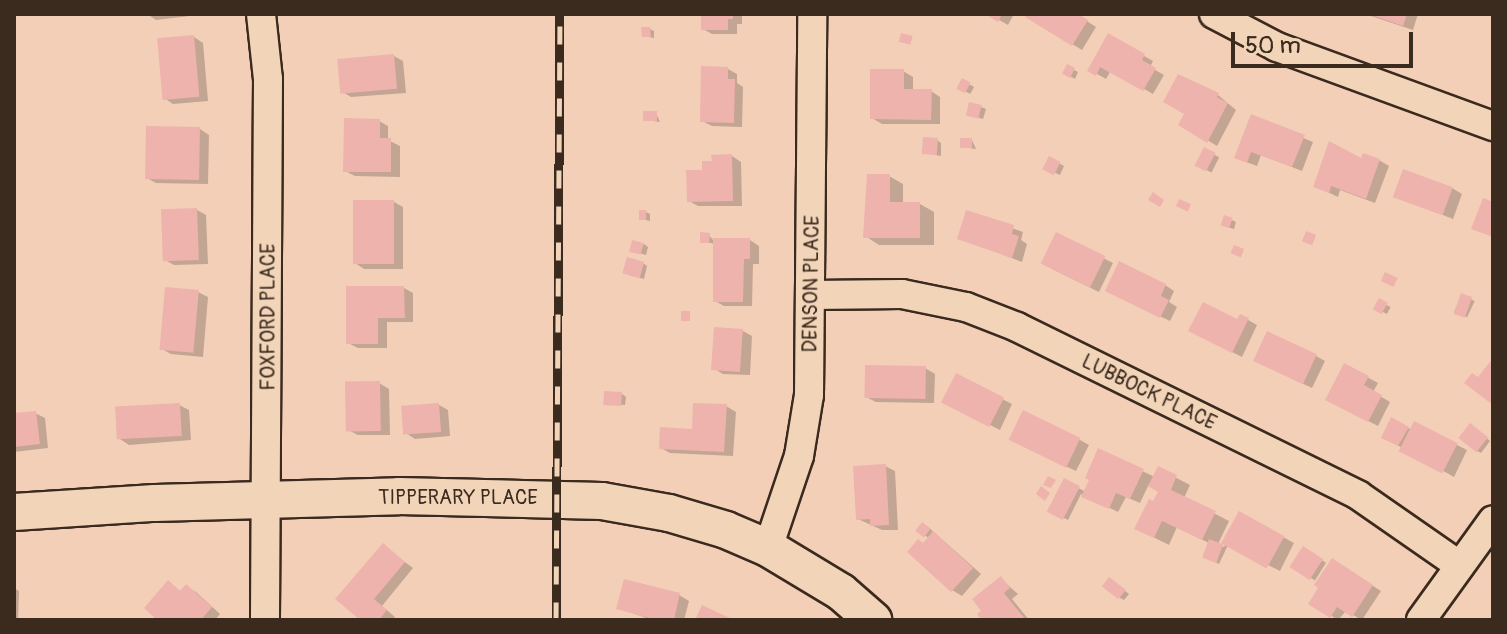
<!DOCTYPE html>
<html>
<head>
<meta charset="utf-8">
<style>
	body { margin:0 }
	#map { position:relative; width:1507px; height:634px; overflow:hidden; background:#f3cfb8; font-family:Pangolin,sans-serif }
	div>[style] { position:absolute }
	.shadow>* { inset:0; background:#0003; transform-origin:0 0 }
	.building>* { inset:0; background:#eeb3ac; transform-origin:0 0 }
	.roads { filter:drop-shadow(2px 0 #3b2a1e) drop-shadow(-2px 0 #3b2a1e) drop-shadow(0 2px #3b2a1e) drop-shadow(0 -2px #3b2a1e) }
	.minor>* { height:28px; margin:-14px; padding:0 14px; transform-origin:14px; border-radius:14px; background:#f2d5b9 }
	.tertiary>* { height:36px; margin:-18px; padding:0 18px; transform-origin:18px; border-radius:18px; background:#f2d5b9 }
	.rail>* { height:9px; margin-top:-4.5px; transform-origin:0; background:repeating-linear-gradient(90deg,#f2d5b9 0 18px,#3b2a1e 0 36px); box-sizing:border-box; border-block:2px solid #3b2a1e }
	span { translate:-50% -50%; white-space:nowrap; text-align:center; line-height:1.15; -webkit-text-stroke:8px #f2d5b9; paint-order:stroke }
	.street-label { font-size:20px; color:#3b2a1e }
	.frame { position:absolute; inset:0; border:16px solid #3b2a1e; pointer-events:none }
	.scale { position:absolute; left:1231px; top:32px; width:182px; height:36px; box-sizing:border-box; border:4px solid #3b2a1e; border-top:0; padding-left:10px; font-size:24px; line-height:28px; white-space:nowrap; color:#3b2a1e; -webkit-text-stroke:6px #f2d5b9; paint-order:stroke }
</style>
</head>
<body>
<div id="map">
	<div class="shadow">
		<div style="clip-path:polygon(147px 14px,198px 14px,198px 15px,156px 20px)"></div>
		<div style="clip-path:polygon(703px 14px,742px 14px,742px 24px,737px 24px,737px 34px,712px 34px,703px 29px)"></div>
		<div style="clip-path:polygon(989px 14px,1014px 14px,1008px 25px)"></div>
		<div style="clip-path:polygon(1029px 14px,1076px 14px,1096px 27px,1082px 50px,1028px 17px)"></div>
		<div style="clip-path:polygon(1365px 14px,1418px 14px,1413px 30px)"></div>
		<div style="clip-path:polygon(650px 29px,654px 31px,654px 38px,643px 36px)"></div>
		<div style="clip-path:polygon(1109px 36px,1153px 61px,1150px 67px,1164px 75px,1153px 94px,1111px 70px,1106px 79px,1090px 70px)"></div>
		<div style="clip-path:polygon(194px 37px,203px 43px,208px 101px,173px 104px,164px 98px)"></div>
		<div style="clip-path:polygon(394px 56px,403px 61px,406px 93px,351px 97px,341px 91px)"></div>
		<div style="clip-path:polygon(1068px 67px,1078px 72px,1075px 79px,1064px 73px)"></div>
		<div style="clip-path:polygon(728px 69px,737px 74px,737px 83px,743px 87px,742px 127px,712px 126px,702px 121px)"></div>
		<div style="clip-path:polygon(903px 71px,913px 77px,913px 91px,931px 91px,940px 97px,940px 124px,882px 124px,872px 118px)"></div>
		<div style="left:962px;top:80px;width:14px;height:8px;rotate:30deg"></div>
		<div style="clip-path:polygon(1218px 95px,1236px 110px,1217px 146px,1181px 124px)"></div>
		<div style="clip-path:polygon(981px 107px,986px 109px,983px 119px,968px 114px)"></div>
		<div style="clip-path:polygon(656px 113px,660px 122px,646px 120px)"></div>
		<div style="clip-path:polygon(1252px 117px,1313px 142px,1302px 171px,1261px 155px,1257px 166px,1246px 162px)"></div>
		<div style="clip-path:polygon(379px 121px,388px 126px,388px 140px,400px 146px,400px 177px,355px 176px,345px 171px)"></div>
		<div style="clip-path:polygon(200px 129px,209px 135px,208px 184px,156px 183px,147px 178px)"></div>
		<div style="clip-path:polygon(937px 140px,941px 143px,941px 156px,924px 153px)"></div>
		<div style="clip-path:polygon(972px 140px,976px 149px,962px 147px)"></div>
		<div style="left:1205px;top:150px;width:16px;height:17px;rotate:27deg"></div>
		<div style="clip-path:polygon(732px 156px,741px 162px,742px 206px,698px 206px,689px 201px,704px 172px,714px 163px)"></div>
		<div style="clip-path:polygon(1050px 158px,1064px 166px,1060px 175px,1045px 168px)"></div>
		<div style="clip-path:polygon(1362px 160px,1379px 160px,1389px 166px,1375px 203px,1340px 190px,1338px 197px,1315px 186px)"></div>
		<div style="clip-path:polygon(889px 176px,903px 184px,903px 204px,920px 204px,934px 212px,934px 245px,879px 245px,865px 236px)"></div>
		<div style="clip-path:polygon(1452px 188px,1462px 194px,1453px 219px,1395px 196px)"></div>
		<div style="clip-path:polygon(394px 202px,403px 207px,403px 269px,364px 269px,355px 263px)"></div>
		<div style="clip-path:polygon(197px 210px,206px 215px,208px 264px,174px 265px,165px 260px)"></div>
		<div style="clip-path:polygon(646px 212px,650px 214px,650px 221px,641px 219px)"></div>
		<div style="clip-path:polygon(968px 213px,1023px 232px,1021px 240px,1027px 244px,1022px 262px,960px 238px)"></div>
		<div style="clip-path:polygon(1232px 220px,1236px 222px,1234px 229px,1227px 227px)"></div>
		<div style="clip-path:polygon(709px 235px,713px 240px,750px 240px,759px 246px,759px 264px,753px 264px,752px 306px,724px 306px,715px 301px,715px 244px,702px 241px)"></div>
		<div style="clip-path:polygon(1057px 235px,1113px 263px,1099px 292px,1052px 269px)"></div>
		<div style="clip-path:polygon(644px 244px,648px 247px,646px 255px,632px 251px)"></div>
		<div style="clip-path:polygon(643px 263px,647px 266px,644px 279px,629px 275px)"></div>
		<div style="clip-path:polygon(1165px 285px,1174px 291px,1169px 302px,1177px 307px,1170px 321px,1117px 296px)"></div>
		<div style="clip-path:polygon(404px 288px,413px 293px,413px 322px,387px 322px,387px 348px,358px 348px,348px 343px)"></div>
		<div style="clip-path:polygon(198px 292px,208px 297px,203px 357px,171px 354px,162px 349px)"></div>
		<div style="left:1462px;top:295px;width:14px;height:18px;rotate:25deg"></div>
		<div style="left:1379px;top:301px;width:13px;height:8px;rotate:27deg"></div>
		<div style="clip-path:polygon(1241px 316px,1257px 325px,1242px 357px,1200px 336px,1238px 322px)"></div>
		<div style="clip-path:polygon(743px 331px,752px 336px,750px 375px,723px 374px,713px 368px)"></div>
		<div style="clip-path:polygon(1316px 356px,1325px 361px,1312px 388px,1264px 365px)"></div>
		<div style="clip-path:polygon(1345px 365px,1378px 383px,1373px 392px,1390px 402px,1378px 426px,1337px 405px)"></div>
		<div style="clip-path:polygon(925px 368px,935px 374px,934px 403px,876px 402px,866px 397px)"></div>
		<div style="clip-path:polygon(957px 376px,1012px 404px,1000px 430px,954px 407px)"></div>
		<div style="clip-path:polygon(379px 383px,389px 389px,390px 435px,358px 435px,348px 430px)"></div>
		<div style="clip-path:polygon(622px 394px,626px 397px,625px 405px,606px 403px)"></div>
		<div style="clip-path:polygon(179px 405px,189px 410px,191px 440px,129px 445px,120px 439px)"></div>
		<div style="clip-path:polygon(439px 405px,448px 410px,450px 436px,415px 439px,406px 433px)"></div>
		<div style="clip-path:polygon(726px 406px,736px 412px,733px 456px,670px 453px,661px 448px,694px 431px)"></div>
		<div style="clip-path:polygon(35px 413px,45px 418px,48px 448px,14px 452px,14px 415px)"></div>
		<div style="clip-path:polygon(1392px 420px,1412px 430px,1415px 424px,1467px 450px,1454px 477px,1383px 437px)"></div>
		<div style="clip-path:polygon(1475px 428px,1490px 441px,1481px 453px,1477px 451px)"></div>
		<div style="clip-path:polygon(1080px 440px,1089px 445px,1076px 471px,1021px 445px)"></div>
		<div style="clip-path:polygon(1099px 451px,1155px 477px,1159px 469px,1190px 485px,1184px 498px,1229px 521px,1218px 544px,1224px 547px,1240px 514px,1294px 543px,1280px 571px,1228px 545px,1219px 564px,1203px 556px,1209px 543px,1177px 527px,1169px 545px,1151px 536px,1154px 504px,1160px 491px,1149px 484px,1140px 503px,1126px 497px,1118px 512px,1081px 494px,1068px 520px,1050px 511px,1065px 481px,1086px 492px)"></div>
		<div style="clip-path:polygon(885px 466px,895px 471px,898px 530px,882px 530px,858px 519px)"></div>
		<div style="clip-path:polygon(927px 526px,981px 574px,962px 596px,952px 590px,924px 544px,929px 538px,924px 535px)"></div>
		<div style="clip-path:polygon(383px 546px,413px 568px,382px 606px,395px 617px,392px 620px,363px 620px)"></div>
		<div style="left:1304px;top:549px;width:26px;height:21px;rotate:32deg"></div>
		<div style="clip-path:polygon(1342px 566px,1381px 591px,1362px 620px,1346px 611px,1338px 620px,1311px 603px)"></div>
		<div style="clip-path:polygon(1001px 579px,1018px 594px,1012px 599px,1029px 620px,984px 620px)"></div>
		<div style="clip-path:polygon(1113px 582px,1129px 594px,1124px 600px,1120px 598px)"></div>
		<div style="clip-path:polygon(168px 583px,182px 592px,186px 587px,196px 592px,220px 614px,215px 620px,160px 620px)"></div>
		<div style="clip-path:polygon(14px 588px,19px 591px,18px 620px,14px 620px)"></div>
		<div style="clip-path:polygon(679px 595px,689px 601px,684px 620px,652px 620px,618px 608px)"></div>
	</div>
	<div class="building">
		<div style="clip-path:polygon(701px 14px,733px 14px,733px 19px,728px 19px,728px 30px,701px 30px)"></div>
		<div style="clip-path:polygon(985px 14px,1002px 14px,998px 22px)"></div>
		<div style="clip-path:polygon(1027px 14px,1079px 14px,1088px 20px,1072px 46px,1025px 17px)"></div>
		<div style="clip-path:polygon(1368px 14px,1407px 14px,1403px 26px)"></div>
		<div style="clip-path:polygon(641px 27px,650px 27px,651px 37px,642px 37px)"></div>
		<div style="left:901px;top:33px;width:12px;height:9px;rotate:14deg"></div>
		<div style="clip-path:polygon(1108px 33px,1145px 54px,1142px 60px,1156px 68px,1143px 91px,1100px 67px,1096px 76px,1087px 71px)"></div>
		<div style="left:194px;top:35px;width:62px;height:37px;rotate:85deg"></div>
		<div style="left:394px;top:54px;width:35px;height:57px;rotate:85deg"></div>
		<div style="left:1067px;top:64px;width:9px;height:11px;rotate:27deg"></div>
		<div style="clip-path:polygon(701px 66px,728px 67px,728px 79px,735px 79px,734px 123px,700px 122px)"></div>
		<div style="clip-path:polygon(870px 69px,904px 69px,904px 89px,932px 89px,931px 120px,870px 119px)"></div>
		<div style="clip-path:polygon(1178px 74px,1219px 93px,1217px 97px,1228px 103px,1207px 143px,1178px 125px,1184px 114px,1163px 102px)"></div>
		<div style="left:962px;top:78px;width:10px;height:12px;rotate:29deg"></div>
		<div style="left:969px;top:102px;width:13px;height:14px;rotate:13deg"></div>
		<div style="left:657px;top:111px;width:10px;height:14px;rotate:90deg"></div>
		<div style="clip-path:polygon(1251px 114px,1305px 135px,1292px 167px,1251px 152px,1247px 163px,1234px 158px)"></div>
		<div style="clip-path:polygon(344px 118px,380px 119px,380px 138px,391px 138px,391px 172px,343px 172px)"></div>
		<div style="left:146px;top:126px;width:54px;height:53px;rotate:1deg"></div>
		<div style="left:923px;top:137px;width:15px;height:17px;rotate:4deg"></div>
		<div style="left:960px;top:138px;width:12px;height:10px"></div>
		<div style="clip-path:polygon(1329px 141px,1361px 158px,1363px 153px,1380px 159px,1366px 199px,1331px 186px,1329px 193px,1313px 187px)"></div>
		<div style="left:1204px;top:147px;width:13px;height:21px;rotate:27deg"></div>
		<div style="clip-path:polygon(732px 154px,733px 201px,687px 202px,686px 170px,702px 170px,702px 161px,712px 161px,711px 155px)"></div>
		<div style="left:1049px;top:156px;width:13px;height:15px;rotate:27deg"></div>
		<div style="left:1403px;top:169px;width:53px;height:30px;rotate:20deg"></div>
		<div style="clip-path:polygon(867px 174px,890px 174px,890px 202px,920px 202px,920px 238px,863px 238px)"></div>
		<div style="clip-path:polygon(1153px 192px,1164px 200px,1160px 207px,1148px 200px)"></div>
		<div style="clip-path:polygon(1483px 198px,1493px 202px,1493px 237px,1471px 229px)"></div>
		<div style="left:1179px;top:199px;width:13px;height:8px;rotate:23deg"></div>
		<div style="left:353px;top:200px;width:41px;height:64px"></div>
		<div style="left:197px;top:208px;width:52px;height:36px;rotate:88deg"></div>
		<div style="left:639px;top:210px;width:7px;height:10px"></div>
		<div style="clip-path:polygon(966px 210px,1014px 225px,1012px 234px,1019px 236px,1012px 258px,957px 239px)"></div>
		<div style="left:1224px;top:215px;width:9px;height:11px;rotate:18deg"></div>
		<div style="left:1306px;top:231px;width:11px;height:11px;rotate:22deg"></div>
		<div style="clip-path:polygon(700px 232px,710px 233px,709px 243px,700px 243px)"></div>
		<div style="left:1056px;top:232px;width:55px;height:35px;rotate:26deg"></div>
		<div style="clip-path:polygon(713px 238px,750px 238px,750px 259px,744px 259px,743px 302px,713px 302px)"></div>
		<div style="left:632px;top:240px;width:12px;height:12px;rotate:14deg"></div>
		<div style="left:1234px;top:245px;width:11px;height:9px;rotate:22deg"></div>
		<div style="left:627px;top:257px;width:18px;height:17px;rotate:16deg"></div>
		<div style="clip-path:polygon(1119px 261px,1166px 284px,1161px 296px,1169px 300px,1160px 318px,1105px 291px)"></div>
		<div style="left:1385px;top:272px;width:14px;height:10px;rotate:25deg"></div>
		<div style="clip-path:polygon(346px 286px,404px 286px,405px 318px,378px 318px,378px 344px,346px 344px)"></div>
		<div style="left:165px;top:287px;width:34px;height:63px;rotate:5deg"></div>
		<div style="left:1461px;top:293px;width:12px;height:22px;rotate:20deg"></div>
		<div style="left:1379px;top:298px;width:10px;height:13px;rotate:29deg"></div>
		<div style="clip-path:polygon(1203px 302px,1237px 319px,1240px 314px,1249px 318px,1232px 353px,1188px 331px)"></div>
		<div style="left:681px;top:311px;width:9px;height:10px"></div>
		<div style="left:714px;top:327px;width:29px;height:43px;rotate:4deg"></div>
		<div style="left:1267px;top:331px;width:55px;height:33px;rotate:25deg"></div>
		<div style="clip-path:polygon(1493px 358px,1493px 405px,1464px 383px,1472px 373px,1478px 377px)"></div>
		<div style="clip-path:polygon(1344px 363px,1369px 376px,1364px 385px,1382px 395px,1368px 422px,1325px 400px)"></div>
		<div style="left:865px;top:365px;width:61px;height:33px;rotate:1deg"></div>
		<div style="left:956px;top:373px;width:54px;height:33px;rotate:27deg"></div>
		<div style="left:380px;top:381px;width:50px;height:35px;rotate:89deg"></div>
		<div style="left:604px;top:391px;width:18px;height:14px;rotate:3deg"></div>
		<div style="left:180px;top:403px;width:33px;height:65px;rotate:87deg"></div>
		<div style="left:439px;top:403px;width:29px;height:38px;rotate:86deg"></div>
		<div style="clip-path:polygon(693px 403px,727px 404px,724px 452px,659px 449px,660px 427px,692px 429px)"></div>
		<div style="left:1023px;top:410px;width:64px;height:33px;rotate:26deg"></div>
		<div style="clip-path:polygon(36px 411px,40px 444px,14px 447px,14px 413px)"></div>
		<div style="clip-path:polygon(1391px 417px,1409px 427px,1398px 446px,1381px 438px)"></div>
		<div style="left:1414px;top:421px;width:49px;height:34px;rotate:27deg"></div>
		<div style="left:1470px;top:423px;width:23px;height:19px;rotate:38deg"></div>
		<div style="clip-path:polygon(1098px 448px,1144px 469px,1130px 499px,1116px 493px,1109px 509px,1081px 497px,1089px 480px,1085px 478px)"></div>
		<div style="clip-path:polygon(886px 464px,889px 525px,870px 526px,870px 519px,856px 520px,853px 466px)"></div>
		<div style="clip-path:polygon(1158px 466px,1177px 475px,1171px 490px,1216px 511px,1202px 540px,1162px 521px,1154px 538px,1134px 529px,1149px 499px,1153px 501px,1158px 492px,1148px 486px)"></div>
		<div style="clip-path:polygon(1048px 476px,1056px 480px,1051px 488px,1043px 485px)"></div>
		<div style="left:1064px;top:478px;width:18px;height:38px;rotate:27deg"></div>
		<div style="clip-path:polygon(1041px 486px,1050px 493px,1045px 501px,1036px 494px)"></div>
		<div style="left:1239px;top:511px;width:52px;height:37px;rotate:29deg"></div>
		<div style="left:922px;top:522px;width:11px;height:11px;rotate:38deg"></div>
		<div style="clip-path:polygon(933px 531px,973px 568px,951px 592px,907px 552px,918px 539px,923px 543px)"></div>
		<div style="left:1209px;top:539px;width:15px;height:20px;rotate:20deg"></div>
		<div style="clip-path:polygon(383px 543px,405px 562px,374px 599px,387px 610px,379px 620px,360px 620px,335px 599px)"></div>
		<div style="left:1303px;top:546px;width:24px;height:25px;rotate:33deg"></div>
		<div style="clip-path:polygon(1332px 558px,1373px 585px,1352px 617px,1337px 607px,1330px 618px,1308px 604px,1318px 588px,1314px 585px)"></div>
		<div style="clip-path:polygon(1001px 576px,1010px 588px,1004px 593px,1026px 620px,981px 620px,977px 614px,981px 611px,972px 599px)"></div>
		<div style="left:1109px;top:577px;width:21px;height:12px;rotate:37deg"></div>
		<div style="clip-path:polygon(624px 579px,680px 593px,674px 620px,657px 620px,616px 609px)"></div>
		<div style="clip-path:polygon(168px 580px,180px 591px,186px 584px,212px 607px,201px 620px,157px 620px,144px 608px)"></div>
		<div style="clip-path:polygon(702px 605px,734px 620px,695px 620px)"></div>
	</div>
	<div class="roads">
		<div class="minor">
			<div style="left:261px;top:14px;width:65px;rotate:83.9deg"></div>
			<div style="left:268px;top:79px;width:541px;rotate:90.32deg"></div>
			<div style="left:1214px;top:14px;width:71px;rotate:27.6deg"></div>
			<div style="left:1277px;top:47px;width:230px;rotate:20.1deg"></div>
			<div style="left:811px;top:295px;width:91px;rotate:-0.6deg"></div>
			<div style="left:902px;top:294px;width:65px;rotate:11.5deg"></div>
			<div style="left:966px;top:307px;width:55px;rotate:21.4deg"></div>
			<div style="left:1017px;top:327px;width:380px;rotate:26.2deg"></div>
			<div style="left:1358px;top:495px;width:124px;rotate:34.8deg"></div>
			<div style="left:768px;top:548px;width:97px;rotate:-71.4deg"></div>
			<div style="left:799px;top:456px;width:62px;rotate:-80.7deg"></div>
			<div style="left:809px;top:395px;width:381px;rotate:-89.5deg"></div>
			<div style="left:1421px;top:620px;width:123px;rotate:-54.2deg"></div>
		</div>
		<div class="tertiary">
			<div style="left:14px;top:512px;width:141px;rotate:-3.7deg"></div>
			<div style="left:155px;top:503px;width:244px;rotate:-1.6deg"></div>
			<div style="left:399px;top:496px;width:203px;rotate:1.4deg"></div>
			<div style="left:602px;top:501px;width:68px;rotate:10.2deg"></div>
			<div style="left:669px;top:513px;width:59px;rotate:16.6deg"></div>
			<div style="left:726px;top:530px;width:46px;rotate:23.2deg"></div>
			<div style="left:768px;top:548px;width:85px;rotate:31.1deg"></div>
			<div style="left:841px;top:592px;width:43px;rotate:41.2deg"></div>
		</div>
	</div>
	<div class="rail">
		<div style="left:556px;top:620px;width:606px;rotate:-89.62deg"></div>
	</div>
	<div class="street-label">
		<span style="left:811px;top:284px;rotate:-89deg">DENSON PLACE</span>
		<span style="left:268px;top:317px;rotate:-90deg">FOXFORD PLACE</span>
		<span style="left:1149px;top:392px;rotate:26deg">LUBBOCK PLACE</span>
		<span style="left:458px;top:497px">TIPPERARY PLACE</span>
	</div>
	<div class="frame"></div>
	<div class="scale">50 m</div>
</div>
</body>
</html>
